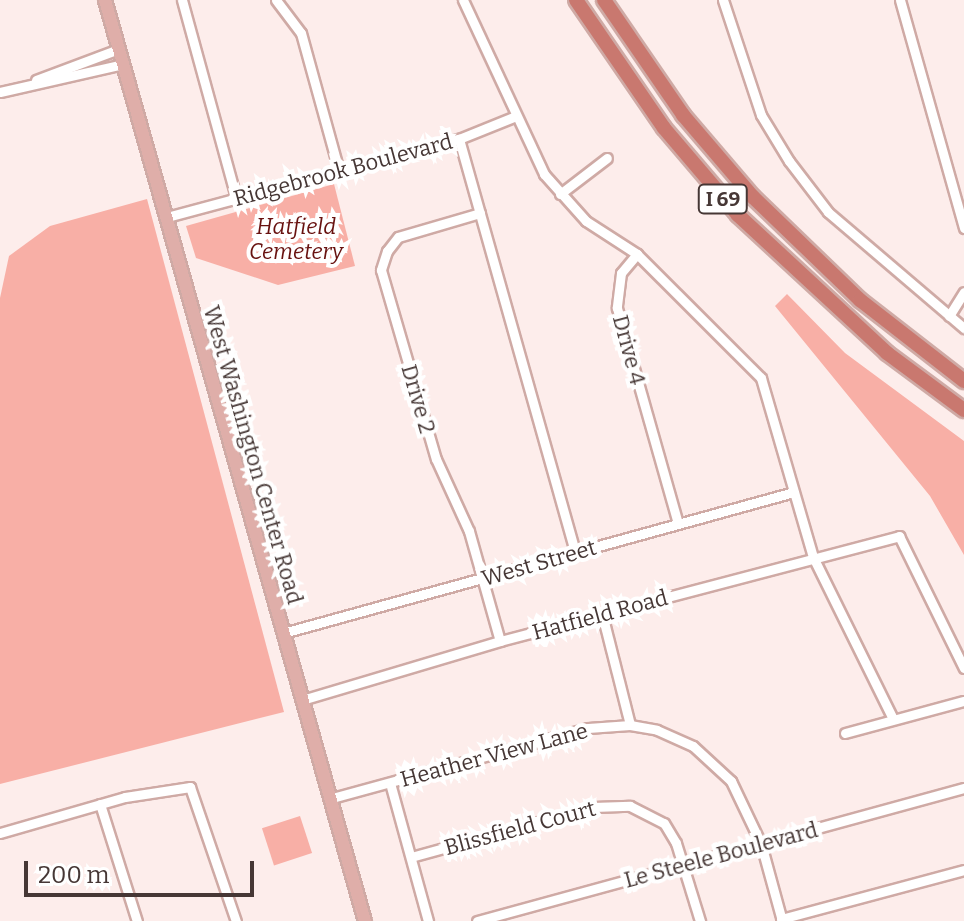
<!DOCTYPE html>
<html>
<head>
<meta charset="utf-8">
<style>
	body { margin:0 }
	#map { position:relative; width:964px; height:921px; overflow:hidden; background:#fdedeb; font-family:Bitter,serif }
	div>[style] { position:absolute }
	.green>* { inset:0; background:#f8afa6; transform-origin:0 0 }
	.roads { filter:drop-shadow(2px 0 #cfaaa5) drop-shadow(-2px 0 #cfaaa5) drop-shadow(0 2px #cfaaa5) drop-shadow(0 -2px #cfaaa5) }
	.minor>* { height:9px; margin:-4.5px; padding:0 4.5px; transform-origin:4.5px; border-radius:4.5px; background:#fff }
	.major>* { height:12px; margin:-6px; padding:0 6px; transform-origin:6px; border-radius:6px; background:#dfaea9 }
	.highway>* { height:14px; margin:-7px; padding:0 7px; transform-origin:7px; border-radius:7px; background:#c9786f }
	span { translate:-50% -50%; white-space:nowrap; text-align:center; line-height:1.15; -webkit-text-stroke:8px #fff; paint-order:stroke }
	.shield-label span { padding:2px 6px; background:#fff; border:2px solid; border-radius:6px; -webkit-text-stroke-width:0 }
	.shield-label { font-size:20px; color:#463735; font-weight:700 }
	.street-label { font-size:22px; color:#463735 }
	.park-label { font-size:22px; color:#681210; font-style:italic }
	.scale { position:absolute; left:24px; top:861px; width:230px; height:36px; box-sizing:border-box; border:4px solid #463735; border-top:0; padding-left:10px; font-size:24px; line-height:28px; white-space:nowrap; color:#463735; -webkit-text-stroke:6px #fff; paint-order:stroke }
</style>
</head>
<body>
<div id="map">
	<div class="green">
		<div style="clip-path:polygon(334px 184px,355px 266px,278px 285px,196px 258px,186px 226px)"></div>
		<div style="clip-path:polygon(147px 199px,284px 712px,0 784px,0 298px,9px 256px,50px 226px)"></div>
		<div style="clip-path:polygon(787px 294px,845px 353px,964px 441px,964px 555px,930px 496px,775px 306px)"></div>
		<div style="left:300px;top:816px;width:39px;height:40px;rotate:72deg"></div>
	</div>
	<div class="roads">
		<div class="minor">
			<div style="left:182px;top:0;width:205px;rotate:74.7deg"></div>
			<div style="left:276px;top:0;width:41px;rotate:52.9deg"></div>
			<div style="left:301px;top:33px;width:143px;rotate:74.6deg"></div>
			<div style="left:463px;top:0;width:192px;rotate:65deg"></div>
			<div style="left:544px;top:174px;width:63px;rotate:48.2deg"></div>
			<div style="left:586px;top:221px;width:61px;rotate:32.9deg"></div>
			<div style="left:637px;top:254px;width:175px;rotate:45deg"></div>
			<div style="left:761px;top:378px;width:186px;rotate:73.8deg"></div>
			<div style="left:813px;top:557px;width:181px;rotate:63.7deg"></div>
			<div style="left:723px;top:0;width:121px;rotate:71.7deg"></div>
			<div style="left:761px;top:115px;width:54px;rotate:58.7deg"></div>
			<div style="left:789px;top:161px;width:64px;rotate:52.6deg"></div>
			<div style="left:828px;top:212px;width:179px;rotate:40.5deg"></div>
			<div style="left:900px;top:0;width:237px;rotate:74.3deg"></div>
			<div style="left:36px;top:80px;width:89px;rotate:-20.5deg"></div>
			<div style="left:0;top:92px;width:126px;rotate:-12.8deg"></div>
			<div style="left:459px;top:139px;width:429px;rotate:74.3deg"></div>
			<div style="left:560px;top:194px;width:59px;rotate:-37.5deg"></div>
			<div style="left:480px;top:213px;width:85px;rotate:163.7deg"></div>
			<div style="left:398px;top:237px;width:18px;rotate:128deg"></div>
			<div style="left:387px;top:251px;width:20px;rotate:108deg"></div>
			<div style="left:381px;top:270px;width:197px;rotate:73.8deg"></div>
			<div style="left:436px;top:459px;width:79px;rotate:65.4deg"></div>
			<div style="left:469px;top:531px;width:114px;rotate:74.3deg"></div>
			<div style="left:167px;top:217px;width:302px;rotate:-15deg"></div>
			<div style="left:459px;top:139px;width:61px;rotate:-22deg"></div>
			<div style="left:637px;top:254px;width:25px;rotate:130deg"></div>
			<div style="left:621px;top:273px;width:35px;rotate:97deg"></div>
			<div style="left:617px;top:308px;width:224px;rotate:74.2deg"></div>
			<div style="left:949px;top:316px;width:28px;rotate:-58deg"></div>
			<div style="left:602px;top:614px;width:114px;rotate:75.8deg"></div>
			<div style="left:283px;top:633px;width:530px;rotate:-15.43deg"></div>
			<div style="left:302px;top:700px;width:207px;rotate:-16.6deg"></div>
			<div style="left:500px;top:641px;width:413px;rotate:-14.7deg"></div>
			<div style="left:899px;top:536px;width:147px;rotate:63.8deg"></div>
			<div style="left:845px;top:733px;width:123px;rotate:-15.1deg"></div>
			<div style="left:390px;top:783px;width:143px;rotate:74.6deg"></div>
			<div style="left:332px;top:798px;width:265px;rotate:-15.3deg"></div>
			<div style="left:588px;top:728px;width:42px;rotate:-4.1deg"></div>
			<div style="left:630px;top:725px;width:27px;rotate:10deg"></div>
			<div style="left:657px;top:730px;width:39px;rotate:24deg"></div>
			<div style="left:693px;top:746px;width:52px;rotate:42.6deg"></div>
			<div style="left:731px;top:781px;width:70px;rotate:64.5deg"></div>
			<div style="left:761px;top:844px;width:80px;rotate:74.7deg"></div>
			<div style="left:100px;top:804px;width:123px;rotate:72.5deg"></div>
			<div style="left:0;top:833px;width:130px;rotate:-16.1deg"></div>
			<div style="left:125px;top:797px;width:66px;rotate:-8.7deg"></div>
			<div style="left:190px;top:787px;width:142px;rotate:71.1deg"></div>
			<div style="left:411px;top:857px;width:189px;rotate:-15.4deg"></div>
			<div style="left:593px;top:807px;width:37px;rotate:-2deg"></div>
			<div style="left:630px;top:806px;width:38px;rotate:27deg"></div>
			<div style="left:664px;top:823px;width:23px;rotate:59deg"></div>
			<div style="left:676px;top:843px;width:82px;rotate:72.9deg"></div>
			<div style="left:781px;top:919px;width:189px;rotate:-15deg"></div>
			<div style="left:477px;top:921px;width:505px;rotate:-15.28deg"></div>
		</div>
		<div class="major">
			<div style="left:105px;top:0;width:957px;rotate:74.24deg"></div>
		</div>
		<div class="highway">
			<div style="left:576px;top:0;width:155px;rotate:55.5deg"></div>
			<div style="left:664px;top:128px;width:114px;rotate:49.6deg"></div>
			<div style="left:738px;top:215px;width:203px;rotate:42.8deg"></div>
			<div style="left:887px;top:353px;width:96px;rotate:36.5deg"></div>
			<div style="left:604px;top:0;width:140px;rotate:55.5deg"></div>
			<div style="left:683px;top:115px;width:108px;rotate:49.5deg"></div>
			<div style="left:753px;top:197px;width:149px;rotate:43.9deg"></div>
			<div style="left:860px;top:300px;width:132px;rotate:37.9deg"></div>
		</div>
	</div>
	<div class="shield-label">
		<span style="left:723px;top:199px">I 69</span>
	</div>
	<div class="street-label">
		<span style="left:343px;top:170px;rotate:-15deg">Ridgebrook Boulevard</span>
		<span style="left:629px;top:350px;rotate:75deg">Drive 4</span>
		<span style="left:418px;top:399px;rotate:74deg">Drive 2</span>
		<span style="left:253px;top:455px;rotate:74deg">West Washington Center Road</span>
		<span style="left:539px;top:563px;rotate:-16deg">West Street</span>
		<span style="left:600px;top:615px;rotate:-15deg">Hatfield Road</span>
		<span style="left:494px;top:755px;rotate:-15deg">Heather View Lane</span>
		<span style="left:520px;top:828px;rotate:-15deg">Blissfield Court</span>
		<span style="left:721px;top:855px;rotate:-15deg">Le Steele Boulevard</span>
	</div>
	<div class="park-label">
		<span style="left:296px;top:239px">Hatfield<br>Cemetery</span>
	</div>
	<div class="scale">200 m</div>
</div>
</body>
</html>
